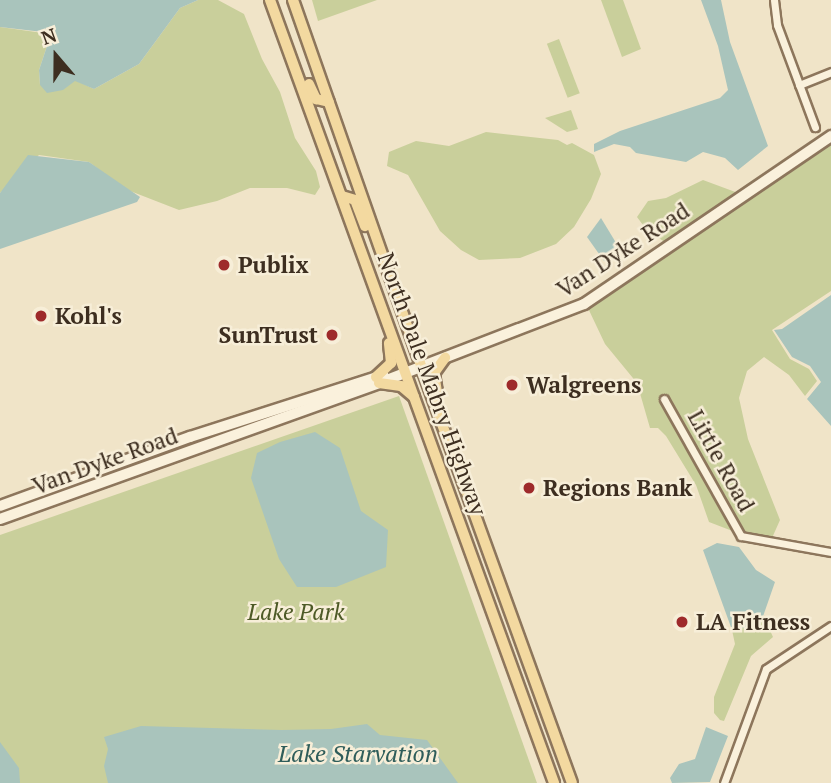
<!DOCTYPE html>
<html>
<head>
<meta charset="utf-8">
<style>
	body { margin:0 }
	#map { position:relative; width:831px; height:783px; overflow:hidden; background:#f0e4c8; font-family:"PT Serif",serif }
	div>[style] { position:absolute }
	.green>* { inset:0; background:#c9cf9b; transform-origin:0 0 }
	.water>* { inset:0; background:#a9c4bc }
	.roads { filter:drop-shadow(2px 0 #8d765c) drop-shadow(-2px 0 #8d765c) drop-shadow(0 2px #8d765c) drop-shadow(0 -2px #8d765c) }
	.street>* { height:7px; margin:-3.5px; padding:0 3.5px; transform-origin:3.5px; border-radius:3.5px; background:#faf1dc }
	.secondary>* { height:10px; margin:-5px; padding:0 5px; transform-origin:5px; border-radius:5px; background:#faf1dc }
	.primary>* { height:10px; margin:-5px; padding:0 5px; transform-origin:5px; border-radius:5px; background:#f3d9a0 }
	.dots>* { width:19px; height:19px; translate:-50% -50%; box-sizing:border-box; border:4px solid #f7eed8; border-radius:50% }
	span { translate:-50% -50%; white-space:nowrap; text-align:center; line-height:1.15; -webkit-text-stroke:5px #f7eed8; paint-order:stroke }
	.street-label { font-size:23px; color:#3d2e20 }
	.poi-label { font-size:23px; color:#3d2e20; font-weight:700 }
	.left { translate:0 -50%; text-align:left }
	.right { translate:-100% -50%; text-align:right }
	.park-label { font-size:23px; color:#4d5a26; font-style:italic }
	.water-label { font-size:24px; color:#2f5d5a; font-style:italic }
	.north { position:absolute; left:21px; top:21px; width:70px; height:70px; -webkit-text-stroke:5px #f7eed8; paint-order:stroke; rotate:340deg; font-size:19px; font-weight:700; line-height:28px; text-align:center; color:#3d2e20 }
	.north::after { content:''; display:block; margin:auto; width:24px; height:32px; background:#3d2e20; clip-path:polygon(50% 0,100% 100%,50% 72%,0 100%) }
</style>
</head>
<body>
<div id="map">
	<div class="green">
		<div style="clip-path:polygon(198px 0,218px 0,244px 14px,262px 59px,280px 92px,295px 138px,316px 171px,320px 187px,315px 195px,287px 188px,250px 188px,217px 201px,179px 210px,125px 189px,89px 162px,39px 155px,0 193px,0 27px,43px 33px,48px 43px,39px 70px,40px 85px,75px 80px,94px 89px,139px 64px,180px 8px)"></div>
		<div style="clip-path:polygon(312px 0,377px 0,318px 21px)"></div>
		<div style="clip-path:polygon(601px 0,623px 0,641px 49px,622px 57px)"></div>
		<div style="left:559px;top:39px;width:58px;height:13px;rotate:69deg"></div>
		<div style="clip-path:polygon(571px 110px,578px 129px,567px 132px,545px 118px)"></div>
		<div style="clip-path:polygon(486px 132px,558px 140px,567px 145px,572px 143px,594px 155px,601px 174px,591px 199px,574px 227px,556px 244px,520px 258px,479px 260px,461px 250px,440px 231px,408px 175px,387px 166px,389px 152px,416px 141px,449px 146px)"></div>
		<div style="clip-path:polygon(831px 140px,831px 291px,772px 330px,790px 359px,809px 369px,817px 381px,805px 396px,789px 375px,764px 357px,747px 371px,739px 398px,748px 439px,780px 520px,772px 538px,743px 533px,665px 395px,660px 397px,735px 532px,709px 522px,696px 485px,666px 436px,658px 428px,650px 428px,637px 383px,605px 344px,587px 306px)"></div>
		<div style="clip-path:polygon(703px 180px,738px 193px,666px 243px,646px 229px,637px 217px,648px 201px,666px 198px)"></div>
		<div style="clip-path:polygon(399px 396px,537px 783px,0 783px,0 535px)"></div>
		<div style="clip-path:polygon(764px 617px,773px 637px,751px 656px,724px 721px,720px 720px,714px 713px,714px 697px,735px 644px,732px 630px,760px 625px)"></div>
	</div>
	<div class="water">
		<div style="clip-path:polygon(0 0,198px 0,180px 8px,139px 64px,94px 89px,75px 81px,63px 90px,47px 93px,40px 85px,39px 70px,48px 43px,43px 32px,0 27px)"></div>
		<div style="clip-path:polygon(701px 0,721px 0,730px 42px,768px 146px,738px 170px,725px 158px,703px 152px,686px 162px,636px 153px,630px 147px,614px 144px,594px 152px,594px 144px,620px 131px,720px 98px,728px 90px,718px 46px)"></div>
		<div style="clip-path:polygon(28px 155px,89px 162px,140px 197px,137px 202px,0 249px,0 193px)"></div>
		<div style="clip-path:polygon(601px 218px,621px 251px,604px 261px,587px 237px)"></div>
		<div style="clip-path:polygon(831px 295px,831px 426px,807px 399px,821px 382px,810px 366px,792px 357px,774px 330px,782px 329px)"></div>
		<div style="clip-path:polygon(315px 432px,340px 448px,361px 511px,388px 530px,386px 567px,336px 587px,297px 587px,279px 559px,251px 478px,257px 453px,280px 442px)"></div>
		<div style="clip-path:polygon(717px 543px,739px 547px,756px 570px,775px 582px,760px 625px,732px 630px,703px 550px)"></div>
		<div style="clip-path:polygon(367px 724px,380px 735px,427px 740px,458px 783px,108px 783px,104px 766px,108px 749px,104px 737px,141px 726px,282px 730px,331px 729px)"></div>
		<div style="clip-path:polygon(706px 727px,728px 736px,710px 782px,672px 783px,670px 778px,679px 764px,695px 759px)"></div>
		<div style="clip-path:polygon(0 742px,19px 768px,20px 783px,0 783px)"></div>
	</div>
	<div class="roads">
		<div class="street">
			<div style="left:774px;top:0;width:25px;rotate:83deg"></div>
			<div style="left:777px;top:25px;width:109px;rotate:69.6deg"></div>
			<div style="left:799px;top:85px;width:35px;rotate:-22deg"></div>
			<div style="left:664px;top:399px;width:157px;rotate:60.7deg"></div>
			<div style="left:741px;top:536px;width:91px;rotate:10.1deg"></div>
			<div style="left:724px;top:783px;width:121px;rotate:-69.8deg"></div>
			<div style="left:766px;top:669px;width:78px;rotate:-33.5deg"></div>
		</div>
		<div class="secondary">
			<div style="left:0;top:506px;width:202px;rotate:-20deg"></div>
			<div style="left:190px;top:437px;width:203px;rotate:-17.8deg"></div>
			<div style="left:0;top:519px;width:403px;rotate:-19.7deg"></div>
			<div style="left:379px;top:383px;width:220px;rotate:-21.1deg"></div>
			<div style="left:584px;top:304px;width:299px;rotate:-34.2deg"></div>
		</div>
		<div class="primary">
			<div style="left:270px;top:0;width:833px;rotate:70.06deg"></div>
			<div style="left:293px;top:0;width:388px;rotate:70.7deg"></div>
			<div style="left:421px;top:366px;width:443px;rotate:70.1deg"></div>
			<div style="left:309px;top:84px;width:17px;rotate:65deg"></div>
			<div style="left:316px;top:99px;width:13px;rotate:13deg"></div>
			<div style="left:342px;top:196px;width:14px;rotate:17deg"></div>
			<div style="left:355px;top:200px;width:28px;rotate:69deg"></div>
			<div style="left:376px;top:377px;width:21px;rotate:-43deg"></div>
			<div style="left:391px;top:363px;width:20px;rotate:-96deg"></div>
			<div style="left:379px;top:383px;width:22px;rotate:8deg"></div>
			<div style="left:401px;top:386px;width:17px;rotate:40deg"></div>
			<div style="left:437px;top:392px;width:19px;rotate:-99deg"></div>
			<div style="left:434px;top:373px;width:19px;rotate:-54deg"></div>
		</div>
	</div>
	<div class="dots">
		<div style="left:224px;top:265px;background:#9e2a2b"></div>
		<div style="left:41px;top:316px;background:#9e2a2b"></div>
		<div style="left:332px;top:335px;background:#9e2a2b"></div>
		<div style="left:512px;top:385px;background:#9e2a2b"></div>
		<div style="left:529px;top:488px;background:#9e2a2b"></div>
		<div style="left:682px;top:622px;background:#9e2a2b"></div>
	</div>
	<div class="street-label">
		<span style="left:623px;top:250px;rotate:-33deg">Van Dyke Road</span>
		<span style="left:432px;top:384px;rotate:70deg">North Dale Mabry Highway</span>
		<span style="left:105px;top:461px;rotate:-20deg">Van Dyke Road</span>
		<span style="left:721px;top:461px;rotate:61deg">Little Road</span>
	</div>
	<div class="poi-label">
		<span class="left" style="left:238px;top:265px">Publix</span>
		<span class="left" style="left:55px;top:316px">Kohl's</span>
		<span class="right" style="left:318px;top:335px">SunTrust</span>
		<span class="left" style="left:526px;top:385px">Walgreens</span>
		<span class="left" style="left:543px;top:488px">Regions Bank</span>
		<span class="left" style="left:696px;top:622px">LA Fitness</span>
	</div>
	<div class="park-label">
		<span style="left:296px;top:612px">Lake Park</span>
	</div>
	<div class="water-label">
		<span style="left:358px;top:754px">Lake Starvation</span>
	</div>
	<div class="north">N</div>
</div>
</body>
</html>
